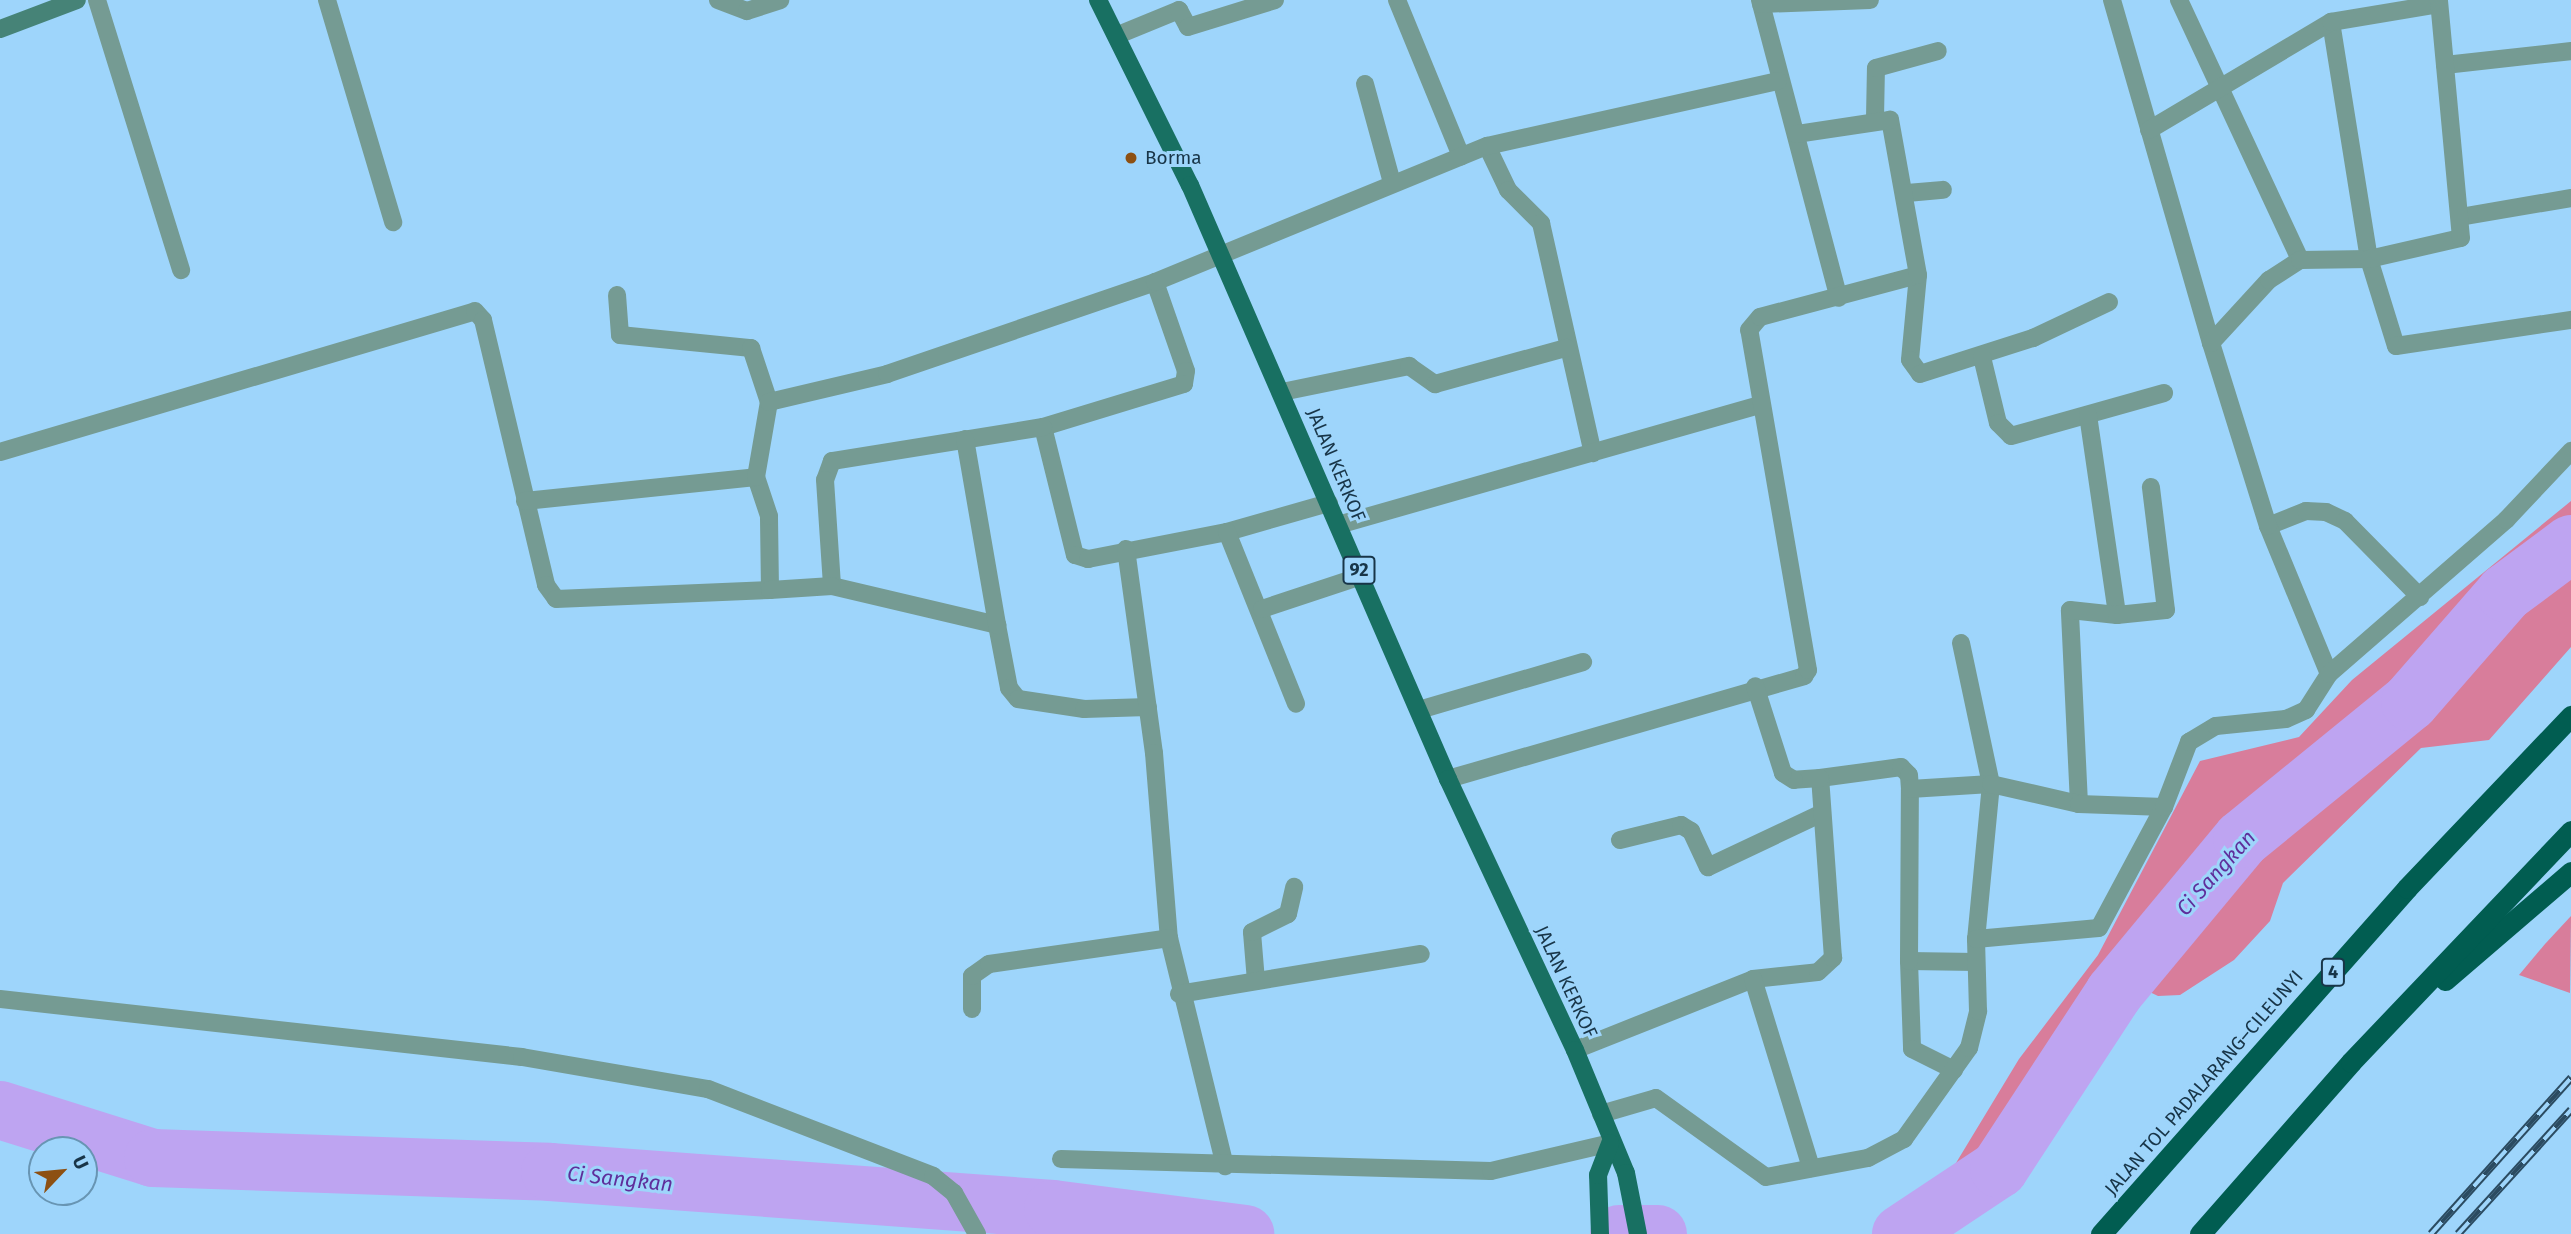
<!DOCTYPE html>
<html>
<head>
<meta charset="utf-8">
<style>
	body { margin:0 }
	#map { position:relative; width:2571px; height:1234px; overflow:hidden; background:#9ed5fb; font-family:"Fira Sans",sans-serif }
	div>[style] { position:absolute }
	.green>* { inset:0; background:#d87d9b }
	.river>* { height:58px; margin:-29px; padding:0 29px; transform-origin:29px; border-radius:29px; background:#bea4f1 }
	.street>* { height:18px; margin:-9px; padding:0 9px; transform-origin:9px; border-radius:9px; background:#759b93 }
	.secondary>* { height:18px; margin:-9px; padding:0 9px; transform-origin:9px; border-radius:9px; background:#468377 }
	.primary>* { height:18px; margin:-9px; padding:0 9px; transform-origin:9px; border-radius:9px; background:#187062 }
	.highway>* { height:21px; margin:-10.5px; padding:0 10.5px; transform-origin:10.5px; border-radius:10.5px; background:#015d51 }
	.rail>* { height:8px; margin-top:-4px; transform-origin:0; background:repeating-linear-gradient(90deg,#9ed5fb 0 16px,#2b4b61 0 32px); box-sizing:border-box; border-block:2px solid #2b4b61 }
	.dots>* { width:19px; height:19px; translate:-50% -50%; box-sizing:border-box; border:4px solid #9ed5fb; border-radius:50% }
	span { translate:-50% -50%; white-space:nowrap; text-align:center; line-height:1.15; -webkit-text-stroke:6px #9ed5fb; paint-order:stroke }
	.shield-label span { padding:2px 5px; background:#9ed5fb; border:2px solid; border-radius:5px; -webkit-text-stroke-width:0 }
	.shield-label { font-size:18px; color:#183548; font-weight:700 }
	.poi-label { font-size:19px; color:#183548 }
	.left { translate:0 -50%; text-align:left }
	.street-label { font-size:19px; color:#183548 }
	.water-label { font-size:21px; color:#5f2e9b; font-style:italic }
	.north { position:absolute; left:28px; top:1136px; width:70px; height:70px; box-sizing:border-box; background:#9ed5fb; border:2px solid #6895b3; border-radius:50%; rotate:64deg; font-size:19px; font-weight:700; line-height:28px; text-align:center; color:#183548 }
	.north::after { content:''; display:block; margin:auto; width:24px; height:32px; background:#8d5012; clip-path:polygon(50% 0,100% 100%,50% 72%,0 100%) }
</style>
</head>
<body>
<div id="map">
	<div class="green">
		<div style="clip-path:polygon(2571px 501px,2571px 647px,2489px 740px,2421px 748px,2283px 883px,2270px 921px,2234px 960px,2180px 995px,2158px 996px,2110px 973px,1998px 1153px,1966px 1180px,1939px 1191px,2019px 1059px,2098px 955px,2200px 761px,2299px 737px,2352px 680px)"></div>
		<div style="clip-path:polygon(2571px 916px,2570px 993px,2519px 975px,2545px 944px)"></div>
	</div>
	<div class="river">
		<div style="left:0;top:1110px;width:160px;rotate:17.4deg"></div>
		<div style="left:153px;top:1158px;width:397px;rotate:2deg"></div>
		<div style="left:550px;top:1172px;width:504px;rotate:4.21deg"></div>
		<div style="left:1053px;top:1209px;width:194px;rotate:7.4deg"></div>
		<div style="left:1619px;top:1234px;width:39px"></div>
		<div style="left:1901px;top:1234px;width:118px;rotate:-33.6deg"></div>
		<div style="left:1999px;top:1169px;width:210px;rotate:-56.8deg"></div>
		<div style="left:2114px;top:993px;width:200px;rotate:-50.3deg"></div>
		<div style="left:2242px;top:839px;width:217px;rotate:-39.2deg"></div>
		<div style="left:2410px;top:702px;width:145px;rotate:-48.9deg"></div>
		<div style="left:2505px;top:593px;width:82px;rotate:-36.6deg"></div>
	</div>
	<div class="street">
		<div style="left:97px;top:0;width:283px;rotate:72.7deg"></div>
		<div style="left:327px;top:0;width:232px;rotate:73.4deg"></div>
		<div style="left:718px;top:0;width:31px;rotate:21deg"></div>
		<div style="left:747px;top:11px;width:35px;rotate:-18deg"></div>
		<div style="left:1397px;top:0;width:169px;rotate:67.7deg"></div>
		<div style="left:1760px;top:0;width:308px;rotate:75.2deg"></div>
		<div style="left:2112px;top:0;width:357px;rotate:73.9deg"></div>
		<div style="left:2179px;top:0;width:287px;rotate:65deg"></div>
		<div style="left:1761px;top:4px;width:109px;rotate:-2.1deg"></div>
		<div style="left:2331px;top:22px;width:240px;rotate:80.9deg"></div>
		<div style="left:2369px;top:259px;width:91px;rotate:72.8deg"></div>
		<div style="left:2396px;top:346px;width:177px;rotate:-8.5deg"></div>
		<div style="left:1118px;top:35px;width:66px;rotate:-22.3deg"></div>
		<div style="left:1179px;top:10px;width:19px;rotate:62deg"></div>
		<div style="left:1188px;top:27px;width:91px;rotate:-17.2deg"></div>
		<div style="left:2445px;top:65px;width:127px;rotate:-6.3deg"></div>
		<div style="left:1365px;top:84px;width:103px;rotate:74.7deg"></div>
		<div style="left:1875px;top:118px;width:50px;rotate:-88.9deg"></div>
		<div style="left:1876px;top:68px;width:64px;rotate:-15.3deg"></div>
		<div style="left:2149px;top:130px;width:212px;rotate:-30.7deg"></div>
		<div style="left:2331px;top:22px;width:109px;rotate:-9.5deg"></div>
		<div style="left:1487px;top:146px;width:49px;rotate:64.5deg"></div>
		<div style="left:1508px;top:190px;width:47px;rotate:45deg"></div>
		<div style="left:1541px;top:223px;width:236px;rotate:77.3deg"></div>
		<div style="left:1907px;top:193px;width:36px;rotate:-5deg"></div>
		<div style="left:2460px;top:217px;width:113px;rotate:-9.7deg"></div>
		<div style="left:1918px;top:275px;width:85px;rotate:95.4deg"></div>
		<div style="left:1910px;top:360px;width:17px;rotate:54deg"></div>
		<div style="left:1920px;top:374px;width:119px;rotate:-17.7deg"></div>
		<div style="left:2033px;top:338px;width:84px;rotate:-25.3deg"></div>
		<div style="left:1155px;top:282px;width:94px;rotate:70.8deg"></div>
		<div style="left:1186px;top:371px;width:13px;rotate:99deg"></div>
		<div style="left:1184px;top:384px;width:147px;rotate:163deg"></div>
		<div style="left:1043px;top:427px;width:132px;rotate:76deg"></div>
		<div style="left:1075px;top:555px;width:14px;rotate:17deg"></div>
		<div style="left:1088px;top:559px;width:142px;rotate:-11deg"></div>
		<div style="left:1227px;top:532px;width:106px;rotate:-15.9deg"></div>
		<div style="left:617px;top:295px;width:40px;rotate:85.7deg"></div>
		<div style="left:620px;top:335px;width:132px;rotate:5.7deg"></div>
		<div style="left:751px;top:348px;width:57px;rotate:71.6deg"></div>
		<div style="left:1982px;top:357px;width:68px;rotate:76.4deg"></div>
		<div style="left:1998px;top:423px;width:18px;rotate:45deg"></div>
		<div style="left:2011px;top:436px;width:159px;rotate:-15.7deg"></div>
		<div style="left:1282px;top:392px;width:130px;rotate:-11.6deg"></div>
		<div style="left:1409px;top:366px;width:32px;rotate:35deg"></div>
		<div style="left:1435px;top:384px;width:136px;rotate:-15.4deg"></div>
		<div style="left:2088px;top:415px;width:202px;rotate:81.7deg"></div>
		<div style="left:1043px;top:427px;width:214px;rotate:170.8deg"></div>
		<div style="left:832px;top:461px;width:20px;rotate:110deg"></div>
		<div style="left:825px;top:480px;width:106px;rotate:86.2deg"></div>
		<div style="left:832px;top:586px;width:170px;rotate:13.3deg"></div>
		<div style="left:997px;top:625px;width:64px;rotate:79.2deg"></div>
		<div style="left:1009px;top:688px;width:14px;rotate:51deg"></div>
		<div style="left:1018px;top:699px;width:67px;rotate:8.6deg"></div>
		<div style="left:1084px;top:709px;width:64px;rotate:-1.8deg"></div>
		<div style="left:965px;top:439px;width:189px;rotate:80.2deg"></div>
		<div style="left:0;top:452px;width:495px;rotate:-16.5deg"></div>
		<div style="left:475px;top:311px;width:12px;rotate:48deg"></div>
		<div style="left:483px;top:320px;width:272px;rotate:76.6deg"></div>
		<div style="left:546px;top:585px;width:17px;rotate:54deg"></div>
		<div style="left:556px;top:599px;width:214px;rotate:-2.4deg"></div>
		<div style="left:770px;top:590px;width:74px;rotate:-90.8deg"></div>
		<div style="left:769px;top:516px;width:41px;rotate:-108.4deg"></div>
		<div style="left:525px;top:501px;width:232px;rotate:-5.9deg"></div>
		<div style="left:756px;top:477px;width:76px;rotate:-80.2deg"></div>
		<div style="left:769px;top:402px;width:121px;rotate:-13.3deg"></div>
		<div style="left:887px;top:374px;width:283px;rotate:-18.9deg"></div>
		<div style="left:1155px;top:282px;width:359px;rotate:-22.3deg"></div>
		<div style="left:1487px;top:146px;width:298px;rotate:-12.6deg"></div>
		<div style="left:1338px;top:525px;width:436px;rotate:-15.9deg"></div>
		<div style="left:2268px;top:526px;width:41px;rotate:-21.5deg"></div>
		<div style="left:2306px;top:511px;width:20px;rotate:3deg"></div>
		<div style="left:2326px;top:512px;width:21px;rotate:25deg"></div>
		<div style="left:2345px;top:521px;width:107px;rotate:45.4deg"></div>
		<div style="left:1227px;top:532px;width:185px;rotate:68.1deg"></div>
		<div style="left:1126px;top:549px;width:206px;rotate:82.2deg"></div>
		<div style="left:1154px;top:753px;width:186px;rotate:85.4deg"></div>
		<div style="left:1169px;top:938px;width:235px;rotate:76.2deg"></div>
		<div style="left:770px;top:590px;width:62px;rotate:-3.7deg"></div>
		<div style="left:1262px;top:609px;width:104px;rotate:-18.4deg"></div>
		<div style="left:1961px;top:643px;width:144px;rotate:78deg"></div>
		<div style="left:1991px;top:784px;width:156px;rotate:95.5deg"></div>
		<div style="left:2329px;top:674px;width:160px;rotate:-112.4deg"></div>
		<div style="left:2268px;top:526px;width:192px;rotate:-107.3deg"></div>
		<div style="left:2211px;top:343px;width:86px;rotate:-47.4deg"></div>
		<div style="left:2269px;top:280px;width:37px;rotate:-33deg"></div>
		<div style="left:2300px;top:260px;width:69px;rotate:-0.8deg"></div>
		<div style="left:2369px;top:259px;width:94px;rotate:-12.9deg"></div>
		<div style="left:2461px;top:238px;width:239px;rotate:-95.3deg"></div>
		<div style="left:1419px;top:710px;width:171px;rotate:-16.3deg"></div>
		<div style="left:1820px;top:778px;width:82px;rotate:-7.7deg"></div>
		<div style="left:1901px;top:767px;width:11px;rotate:45deg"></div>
		<div style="left:1909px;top:775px;width:14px;rotate:86deg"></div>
		<div style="left:1448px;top:779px;width:371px;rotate:-16.1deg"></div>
		<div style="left:1804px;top:676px;width:7px;rotate:-56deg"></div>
		<div style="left:1808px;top:670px;width:345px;rotate:-99.8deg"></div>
		<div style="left:1749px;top:330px;width:17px;rotate:-50deg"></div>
		<div style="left:1760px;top:317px;width:163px;rotate:-14.9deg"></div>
		<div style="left:1918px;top:275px;width:158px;rotate:-100.2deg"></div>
		<div style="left:1890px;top:120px;width:95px;rotate:171.5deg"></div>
		<div style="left:2079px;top:804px;width:194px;rotate:-92.7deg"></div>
		<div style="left:2070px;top:610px;width:47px;rotate:6.1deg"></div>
		<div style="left:2117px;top:615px;width:49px;rotate:-5.8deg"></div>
		<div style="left:2166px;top:610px;width:124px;rotate:-97deg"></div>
		<div style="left:1620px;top:840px;width:63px;rotate:-13.8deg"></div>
		<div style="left:1681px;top:825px;width:12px;rotate:31deg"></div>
		<div style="left:1691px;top:831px;width:40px;rotate:65deg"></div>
		<div style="left:1708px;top:867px;width:122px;rotate:-25.3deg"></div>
		<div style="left:1909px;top:961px;width:88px;rotate:88deg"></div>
		<div style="left:1912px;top:1049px;width:47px;rotate:26.6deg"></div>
		<div style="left:1976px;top:962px;width:67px;rotate:-179.1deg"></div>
		<div style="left:1909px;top:961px;width:172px;rotate:-89.7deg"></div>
		<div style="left:1910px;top:789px;width:81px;rotate:-3.5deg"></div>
		<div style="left:1991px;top:784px;width:90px;rotate:12.8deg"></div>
		<div style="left:2079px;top:804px;width:85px;rotate:2deg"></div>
		<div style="left:1753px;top:979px;width:65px;rotate:-6.1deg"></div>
		<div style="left:1818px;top:972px;width:21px;rotate:-43deg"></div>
		<div style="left:1833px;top:958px;width:180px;rotate:-94.1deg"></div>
		<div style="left:1820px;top:778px;width:26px;rotate:176deg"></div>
		<div style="left:1794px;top:780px;width:13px;rotate:-148deg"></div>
		<div style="left:1783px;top:773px;width:91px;rotate:-107.8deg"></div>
		<div style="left:1256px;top:981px;width:49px;rotate:-94.7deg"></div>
		<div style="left:1252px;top:932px;width:40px;rotate:-26.6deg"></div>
		<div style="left:1288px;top:914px;width:28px;rotate:-77deg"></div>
		<div style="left:1179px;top:994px;width:245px;rotate:-9.4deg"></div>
		<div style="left:0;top:999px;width:525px;rotate:6.34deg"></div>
		<div style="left:522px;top:1057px;width:189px;rotate:9.8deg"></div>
		<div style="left:708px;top:1089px;width:241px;rotate:21.1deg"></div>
		<div style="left:933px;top:1176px;width:27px;rotate:39deg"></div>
		<div style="left:954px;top:1193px;width:47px;rotate:60.7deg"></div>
		<div style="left:972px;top:1009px;width:33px;rotate:-90deg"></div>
		<div style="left:972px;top:976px;width:21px;rotate:-35deg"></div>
		<div style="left:989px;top:964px;width:182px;rotate:-8.2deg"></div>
		<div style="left:1575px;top:1050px;width:192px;rotate:-21.7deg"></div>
		<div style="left:1753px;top:979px;width:198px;rotate:72.9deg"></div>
		<div style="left:1601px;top:1114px;width:57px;rotate:-16.2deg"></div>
		<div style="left:1656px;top:1098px;width:135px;rotate:35.7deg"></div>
		<div style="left:1766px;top:1177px;width:104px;rotate:-10.6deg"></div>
		<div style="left:1868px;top:1158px;width:41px;rotate:-27.8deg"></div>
		<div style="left:1904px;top:1139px;width:112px;rotate:-54.5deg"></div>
		<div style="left:1969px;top:1048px;width:38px;rotate:-76deg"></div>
		<div style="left:1978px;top:1011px;width:72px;rotate:-91.6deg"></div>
		<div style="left:1976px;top:939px;width:123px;rotate:-5.1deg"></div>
		<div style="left:2099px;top:928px;width:137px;rotate:-61.8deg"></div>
		<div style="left:2164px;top:807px;width:70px;rotate:-69deg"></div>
		<div style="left:2189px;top:742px;width:31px;rotate:-31deg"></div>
		<div style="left:2216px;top:726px;width:70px;rotate:-5.7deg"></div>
		<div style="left:2286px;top:719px;width:22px;rotate:-24deg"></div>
		<div style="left:2306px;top:710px;width:43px;rotate:-57.4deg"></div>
		<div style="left:2329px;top:674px;width:235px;rotate:-41deg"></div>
		<div style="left:2506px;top:520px;width:95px;rotate:-46.7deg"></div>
		<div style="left:1061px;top:1159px;width:430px;rotate:1.6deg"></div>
		<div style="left:1491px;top:1171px;width:122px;rotate:-13.2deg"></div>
	</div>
	<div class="secondary">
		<div style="left:0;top:29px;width:82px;rotate:-20.6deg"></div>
	</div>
	<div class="primary">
		<div style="left:1098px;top:0;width:207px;rotate:63.6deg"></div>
		<div style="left:1190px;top:185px;width:648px;rotate:66.52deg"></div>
		<div style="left:1448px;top:779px;width:299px;rotate:64.9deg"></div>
		<div style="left:1575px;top:1050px;width:133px;rotate:67.5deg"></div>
		<div style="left:1626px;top:1173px;width:62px;rotate:78.9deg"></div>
		<div style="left:1600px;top:1234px;width:59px;rotate:-91.9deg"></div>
		<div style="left:1598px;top:1175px;width:34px;rotate:-69deg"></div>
	</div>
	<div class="highway">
		<div style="left:2445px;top:980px;width:166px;rotate:-40.6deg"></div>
		<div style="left:2101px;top:1234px;width:462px;rotate:-48.5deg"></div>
		<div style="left:2407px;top:888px;width:238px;rotate:-46.4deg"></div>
		<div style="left:2200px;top:1234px;width:229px;rotate:-48.7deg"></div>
		<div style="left:2351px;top:1062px;width:319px;rotate:-46.4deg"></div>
	</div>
	<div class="rail">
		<div style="left:2431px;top:1234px;width:210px;rotate:-48.1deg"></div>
		<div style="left:2458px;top:1234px;width:168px;rotate:-47.7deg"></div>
	</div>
	<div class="dots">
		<div style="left:1131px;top:158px;background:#8d5012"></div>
	</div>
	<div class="shield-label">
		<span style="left:1359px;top:570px">92</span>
		<span style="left:2333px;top:972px">4</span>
	</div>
	<div class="poi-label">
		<span class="left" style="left:1145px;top:158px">Borma</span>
	</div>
	<div class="street-label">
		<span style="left:1336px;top:465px;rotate:67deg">JALAN KERKOF</span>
		<span style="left:1566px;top:982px;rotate:65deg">JALAN KERKOF</span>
		<span style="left:2204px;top:1083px;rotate:-49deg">JALAN TOL PADALARANG–CILEUNYI</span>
	</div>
	<div class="water-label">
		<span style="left:2216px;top:873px;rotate:-48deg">Ci Sangkan</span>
		<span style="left:620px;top:1179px;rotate:6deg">Ci Sangkan</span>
	</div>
	<div class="north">U</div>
</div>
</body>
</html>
